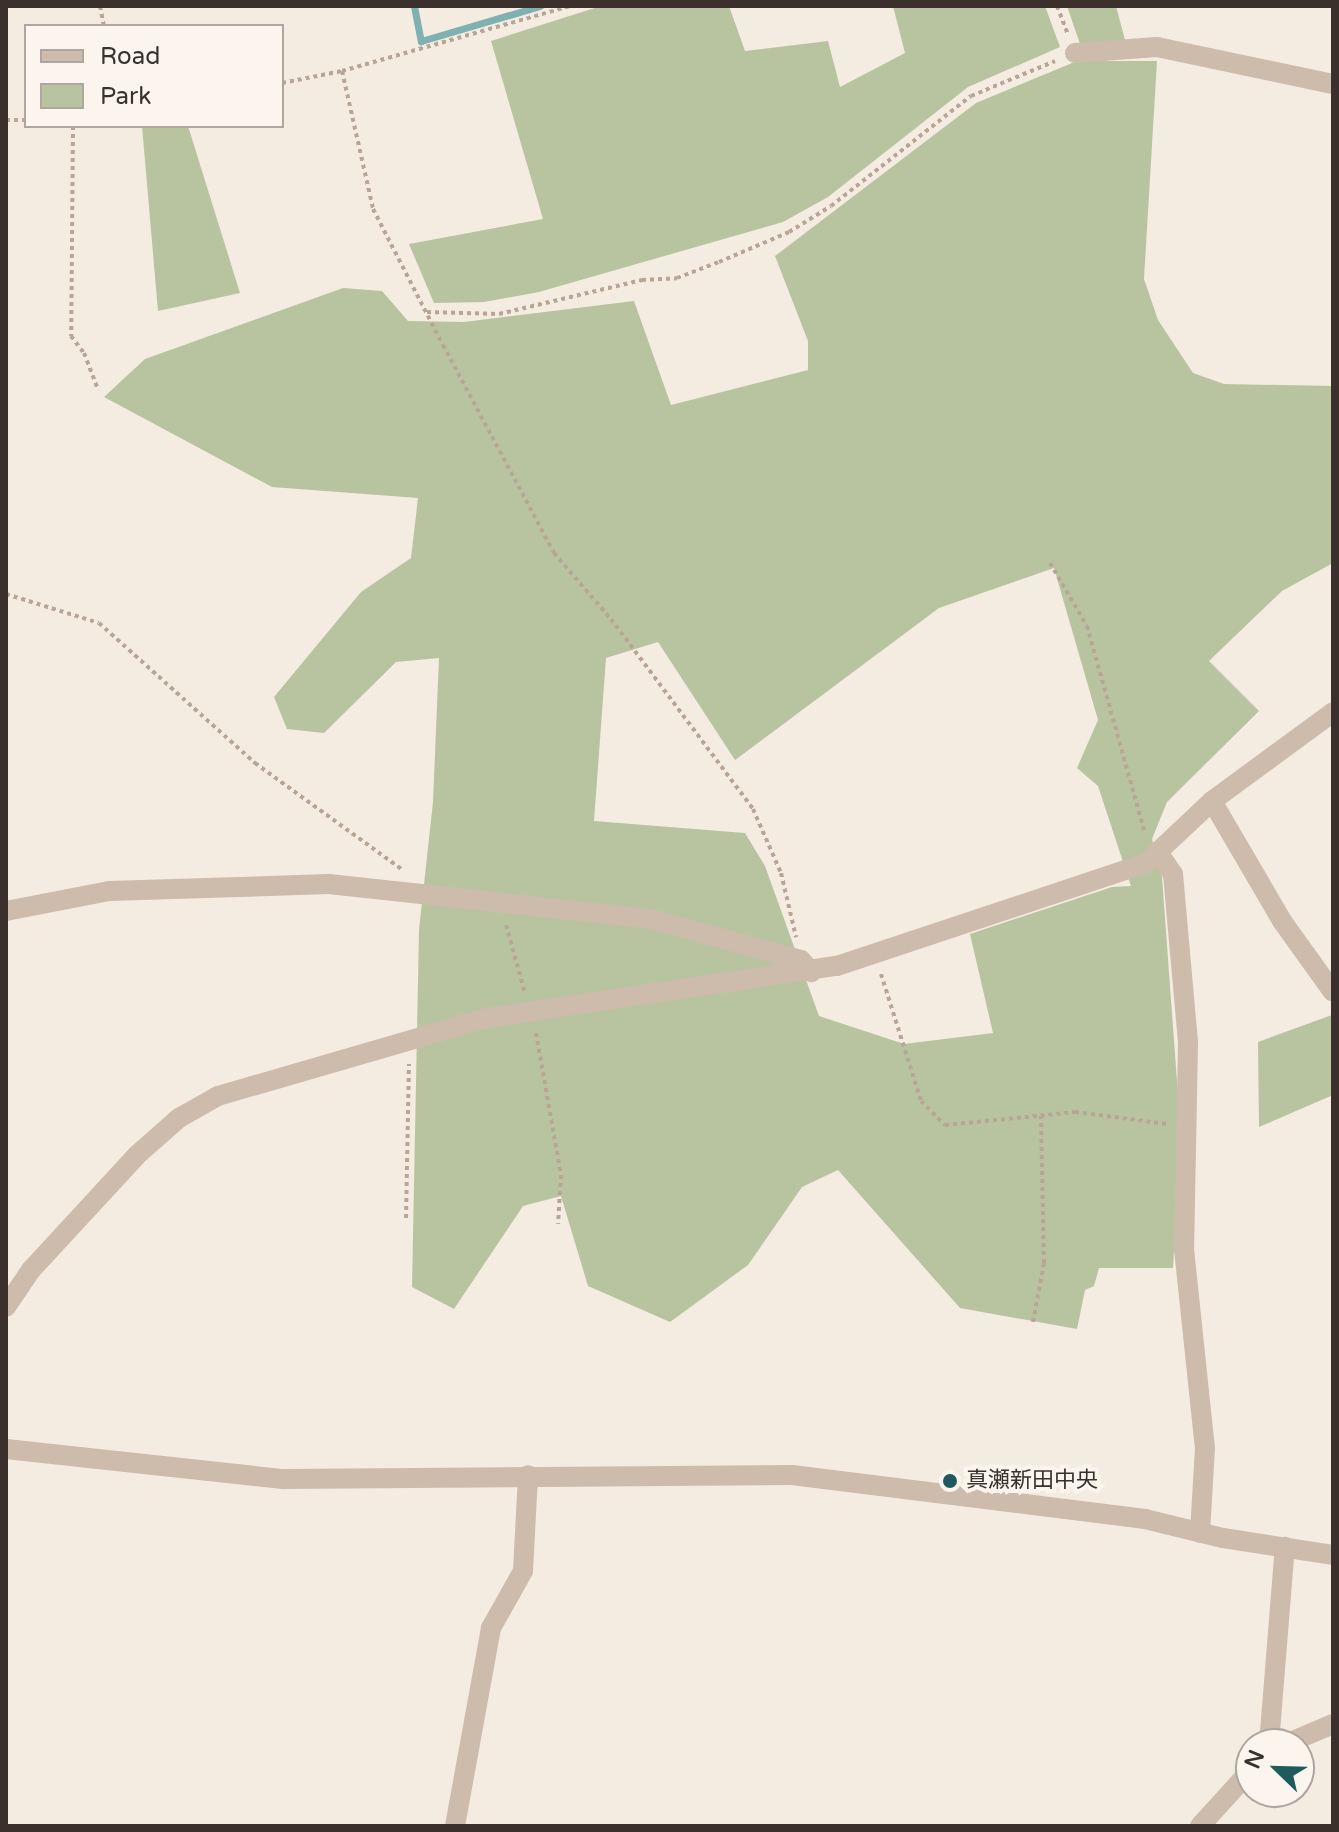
<!DOCTYPE html>
<html>
<head>
<meta charset="utf-8">
<style>
	body { margin:0 }
	#map { position:relative; width:1339px; height:1832px; overflow:hidden; background:#f4ebe1; font-family:"Varela Round","Noto Sans JP",sans-serif }
	div>[style] { position:absolute }
	.green>* { inset:0; background:#b8c4a0 }
	.stream>* { height:7px; margin:-3.5px; padding:0 3.5px; transform-origin:3.5px; border-radius:3.5px; background:#7fb0b2 }
	.path>* { height:4px; margin-top:-2px; transform-origin:0; background:repeating-linear-gradient(90deg,#b9a596 0 4px,transparent 0 8px) }
	.minor>* { height:20px; margin:-10px; padding:0 10px; transform-origin:10px; border-radius:10px; background:#cdbbac }
	.dots>* { width:22px; height:22px; translate:-50% -50%; box-sizing:border-box; border:4px solid #fbf5ee; border-radius:50% }
	span { translate:-50% -50%; white-space:nowrap; text-align:center; line-height:1.15; -webkit-text-stroke:8px #fbf5ee; paint-order:stroke }
	.poi-label { font-size:22px; color:#3b302b }
	.left { translate:0 -50%; text-align:left }
	.frame { position:absolute; inset:0; border:8px solid #3b302b; pointer-events:none }
	.legend { position:absolute; left:24px; top:24px; width:260px; height:104px; box-sizing:border-box; background:#fbf5ee; border:2px solid #aea6a0; margin:0; padding:10px 14px; list-style:none; font-size:24px; color:#3b302b }
	.legend li { display:flex; align-items:center; gap:16px; height:40px }
	.legend b { width:40px; border:2px solid #aea6a0 }
	.north { position:absolute; left:1235px; top:1728px; width:80px; height:80px; box-sizing:border-box; background:#fbf5ee; border:2px solid #aea6a0; border-radius:50%; rotate:293deg; font-size:22px; font-weight:700; line-height:32px; text-align:center; color:#3b302b }
	.north::after { content:''; display:block; margin:auto; width:28px; height:36px; background:#1f5a5e; clip-path:polygon(50% 0,100% 100%,50% 72%,0 100%) }
</style>
</head>
<body>
<div id="map">
	<div class="green">
		<div style="clip-path:polygon(601px 6px,729px 6px,745px 51px,828px 41px,840px 87px,905px 53px,893px 6px,1045px 6px,1060px 47px,968px 87px,828px 197px,783px 222px,539px 292px,484px 302px,434px 303px,409px 244px,543px 219px,491px 41px)"></div>
		<div style="clip-path:polygon(1067px 6px,1116px 6px,1125px 40px,1080px 44px)"></div>
		<div style="clip-path:polygon(evenodd,1077px 61px,1157px 61px,1144px 279px,1158px 320px,1193px 373px,1224px 384px,1333px 386px,1333px 563px,1282px 591px,1209px 661px,1259px 711px,1167px 802px,1152px 839px,1162px 877px,1181px 1136px,1173px 1268px,1099px 1268px,1094px 1286px,1085px 1290px,1077px 1329px,960px 1308px,838px 1170px,802px 1187px,748px 1265px,670px 1322px,588px 1286px,561px 1196px,523px 1206px,454px 1309px,412px 1287px,419px 930px,433px 802px,439px 658px,396px 662px,324px 733px,287px 729px,274px 697px,361px 592px,411px 558px,418px 498px,272px 487px,104px 397px,145px 359px,343px 288px,382px 291px,408px 321px,464px 322px,634px 301px,671px 405px,808px 370px,808px 341px,775px 256px,976px 103px,1077px 61px,1054px 568px,1098px 720px,1077px 768px,1098px 786px,1131px 886px,1112px 887px,970px 934px,993px 1033px,904px 1044px,819px 1016px,765px 866px,745px 833px,594px 821px,606px 658px,658px 642px,735px 760px,939px 608px,1054px 568px)"></div>
		<div style="clip-path:polygon(142px 126px,188px 126px,240px 293px,158px 311px)"></div>
		<div style="clip-path:polygon(1332px 1015px,1333px 1095px,1259px 1127px,1258px 1042px)"></div>
	</div>
	<div class="stream">
		<div style="left:414px;top:6px;width:36px;rotate:79deg"></div>
		<div style="left:421px;top:41px;width:124px;rotate:-16.4deg"></div>
	</div>
	<div class="path">
		<div style="left:100px;top:6px;width:20px;rotate:79deg"></div>
		<div style="left:1057px;top:6px;width:31px;rotate:69deg"></div>
		<div style="left:342px;top:71px;width:141px;rotate:77.3deg"></div>
		<div style="left:373px;top:209px;width:153px;rotate:62.8deg"></div>
		<div style="left:443px;top:345px;width:236px;rotate:61.9deg"></div>
		<div style="left:554px;top:553px;width:87px;rotate:49.2deg"></div>
		<div style="left:611px;top:619px;width:237px;rotate:53.2deg"></div>
		<div style="left:753px;top:809px;width:70px;rotate:66.4deg"></div>
		<div style="left:781px;top:873px;width:66px;rotate:76.8deg"></div>
		<div style="left:282px;top:83px;width:61px;rotate:-11.3deg"></div>
		<div style="left:342px;top:71px;width:237px;rotate:-15.9deg"></div>
		<div style="left:6px;top:120px;width:20px"></div>
		<div style="left:73px;top:126px;width:210px;rotate:90.5deg"></div>
		<div style="left:71px;top:336px;width:21px;rotate:53deg"></div>
		<div style="left:84px;top:353px;width:40px;rotate:69deg"></div>
		<div style="left:427px;top:312px;width:72px;rotate:1.6deg"></div>
		<div style="left:499px;top:314px;width:147px;rotate:-13.4deg"></div>
		<div style="left:642px;top:280px;width:35px;rotate:-3deg"></div>
		<div style="left:677px;top:278px;width:45px;rotate:-20.9deg"></div>
		<div style="left:719px;top:262px;width:76px;rotate:-23.2deg"></div>
		<div style="left:789px;top:232px;width:49px;rotate:-31.8deg"></div>
		<div style="left:831px;top:206px;width:178px;rotate:-38.2deg"></div>
		<div style="left:971px;top:96px;width:91px;rotate:-22.6deg"></div>
		<div style="left:1050px;top:563px;width:73px;rotate:59.6deg"></div>
		<div style="left:1087px;top:626px;width:216px;rotate:74.4deg"></div>
		<div style="left:6px;top:594px;width:97px;rotate:17.3deg"></div>
		<div style="left:99px;top:623px;width:210px;rotate:41.9deg"></div>
		<div style="left:255px;top:763px;width:183px;rotate:35.9deg"></div>
		<div style="left:506px;top:925px;width:71px;rotate:74.4deg"></div>
		<div style="left:881px;top:974px;width:133px;rotate:72.5deg"></div>
		<div style="left:921px;top:1101px;width:34px;rotate:45deg"></div>
		<div style="left:945px;top:1125px;width:131px;rotate:-5.7deg"></div>
		<div style="left:1075px;top:1112px;width:94px;rotate:7.4deg"></div>
		<div style="left:536px;top:1033px;width:144px;rotate:80deg"></div>
		<div style="left:561px;top:1175px;width:49px;rotate:93.5deg"></div>
		<div style="left:406px;top:1218px;width:154px;rotate:-88.9deg"></div>
		<div style="left:1033px;top:1322px;width:60px;rotate:-79.4deg"></div>
		<div style="left:1044px;top:1263px;width:147px;rotate:-91.2deg"></div>
	</div>
	<div class="minor">
		<div style="left:1075px;top:53px;width:82px;rotate:-4.2deg"></div>
		<div style="left:1157px;top:47px;width:180px;rotate:11.9deg"></div>
		<div style="left:1212px;top:801px;width:139px;rotate:59.7deg"></div>
		<div style="left:1282px;top:921px;width:87px;rotate:54.3deg"></div>
		<div style="left:1158px;top:852px;width:27px;rotate:56deg"></div>
		<div style="left:1173px;top:874px;width:170px;rotate:84.9deg"></div>
		<div style="left:1188px;top:1043px;width:206px;rotate:91.1deg"></div>
		<div style="left:1184px;top:1249px;width:200px;rotate:84deg"></div>
		<div style="left:1205px;top:1448px;width:85px;rotate:93.4deg"></div>
		<div style="left:6px;top:911px;width:105px;rotate:-11deg"></div>
		<div style="left:109px;top:891px;width:220px;rotate:-1.8deg"></div>
		<div style="left:329px;top:884px;width:323px;rotate:6.2deg"></div>
		<div style="left:650px;top:919px;width:156px;rotate:15.2deg"></div>
		<div style="left:801px;top:960px;width:16px;rotate:50deg"></div>
		<div style="left:6px;top:1307px;width:45px;rotate:-56deg"></div>
		<div style="left:31px;top:1270px;width:156px;rotate:-47.3deg"></div>
		<div style="left:137px;top:1155px;width:56px;rotate:-41.4deg"></div>
		<div style="left:179px;top:1118px;width:45px;rotate:-29.4deg"></div>
		<div style="left:218px;top:1096px;width:280px;rotate:-16.2deg"></div>
		<div style="left:487px;top:1018px;width:354px;rotate:-8.5deg"></div>
		<div style="left:837px;top:966px;width:326px;rotate:-18.4deg"></div>
		<div style="left:1146px;top:863px;width:91px;rotate:-43.2deg"></div>
		<div style="left:1212px;top:801px;width:150px;rotate:-36.3deg"></div>
		<div style="left:6px;top:1449px;width:279px;rotate:6.2deg"></div>
		<div style="left:283px;top:1479px;width:509px;rotate:-0.45deg"></div>
		<div style="left:792px;top:1475px;width:356px;rotate:7.1deg"></div>
		<div style="left:1145px;top:1519px;width:80px;rotate:13.7deg"></div>
		<div style="left:1223px;top:1538px;width:111px;rotate:8.8deg"></div>
		<div style="left:1269px;top:1744px;width:198px;rotate:-85.4deg"></div>
		<div style="left:1286px;top:1744px;width:51px;rotate:-23.1deg"></div>
		<div style="left:455px;top:1826px;width:201px;rotate:-79.7deg"></div>
		<div style="left:491px;top:1628px;width:65px;rotate:-60.7deg"></div>
		<div style="left:523px;top:1571px;width:96px;rotate:-87deg"></div>
		<div style="left:1200px;top:1826px;width:76px;rotate:-47.7deg"></div>
	</div>
	<div class="dots">
		<div style="left:950px;top:1481px;background:#1f5a5e"></div>
	</div>
	<div class="poi-label">
		<span class="left" style="left:966px;top:1481px">真瀬新田中央</span>
	</div>
	<div class="frame"></div>
	<ul class="legend">
	<li><b style="height:10px;background:#cdbbac"></b>Road</li>
	<li><b style="height:22px;background:#b8c4a0"></b>Park</li>
	</ul>
	<div class="north">N</div>
</div>
</body>
</html>
